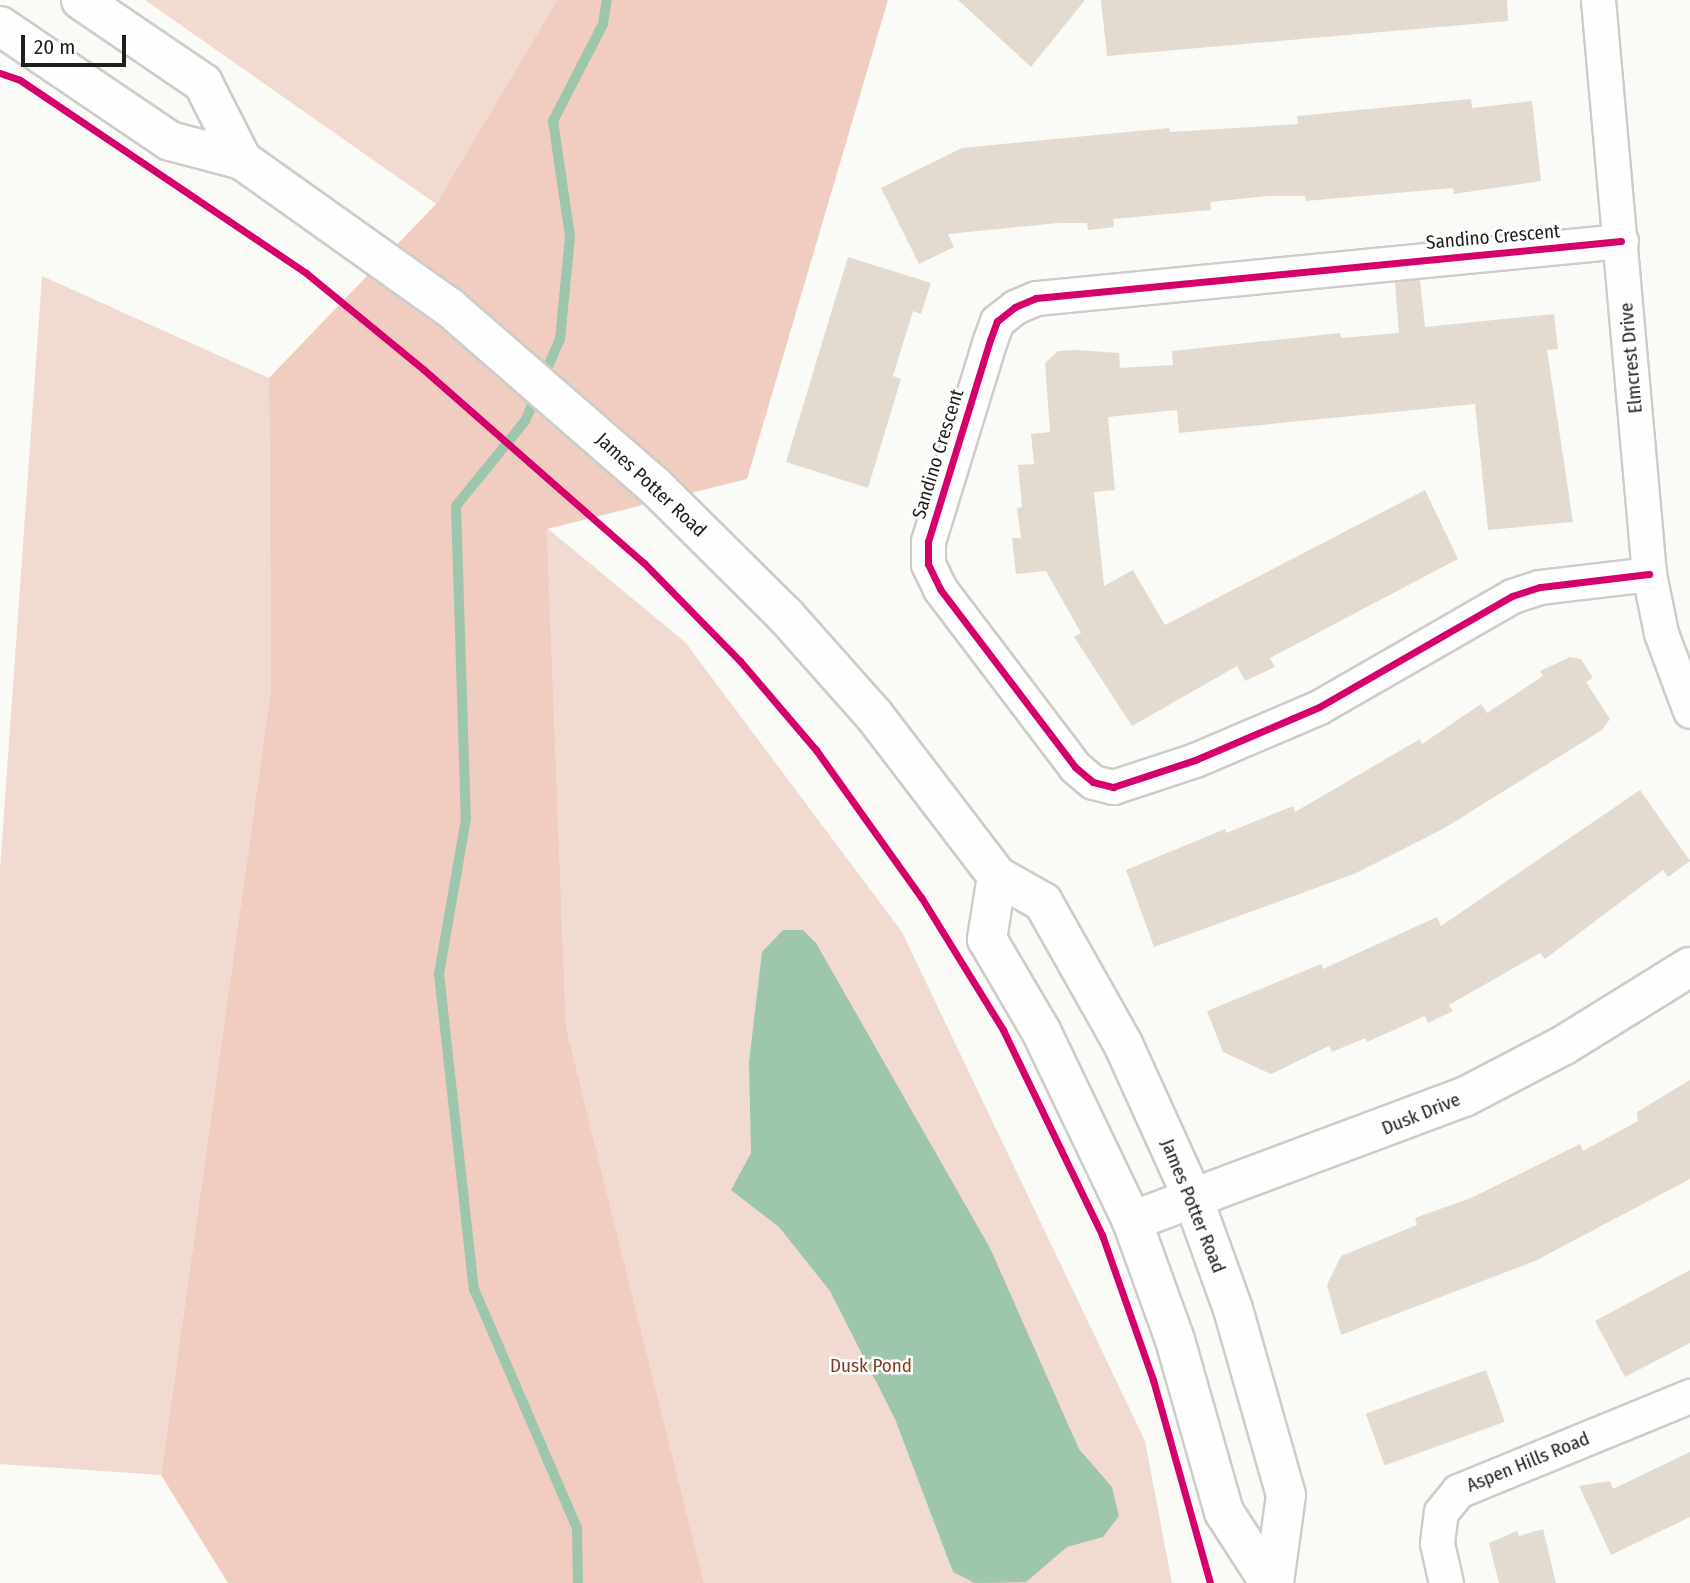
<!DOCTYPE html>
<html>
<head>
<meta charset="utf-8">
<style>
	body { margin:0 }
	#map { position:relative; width:1690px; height:1583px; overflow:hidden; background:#fafaf6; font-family:"Fira Sans Condensed",sans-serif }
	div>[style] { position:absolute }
	.green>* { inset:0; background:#f1dbd1 }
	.forest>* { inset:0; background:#f0cdc0 }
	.water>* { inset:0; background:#9ec6ac }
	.stream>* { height:10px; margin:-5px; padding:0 5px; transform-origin:5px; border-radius:5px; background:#9ec6ac }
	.building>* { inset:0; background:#e3dbd0; transform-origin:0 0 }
	.roads { filter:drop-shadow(2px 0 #ccccc9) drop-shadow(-2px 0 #ccccc9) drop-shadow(0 2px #ccccc9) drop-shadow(0 -2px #ccccc9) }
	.street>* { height:33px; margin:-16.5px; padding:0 16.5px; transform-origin:16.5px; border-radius:16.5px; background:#fefefe }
	.secondary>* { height:38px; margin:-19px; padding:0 19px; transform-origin:19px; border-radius:19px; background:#fefefe }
	.cycleway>* { height:7px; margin:-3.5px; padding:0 3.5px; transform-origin:3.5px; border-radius:3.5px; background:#d6006c }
	span { translate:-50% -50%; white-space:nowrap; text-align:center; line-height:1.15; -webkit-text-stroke:5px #fff; paint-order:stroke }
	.street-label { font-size:19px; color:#1e1e1b }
	.park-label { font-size:19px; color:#873c22 }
	.scale { position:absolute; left:21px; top:35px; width:105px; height:32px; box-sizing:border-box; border:4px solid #1e1e1b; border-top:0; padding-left:9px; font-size:21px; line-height:24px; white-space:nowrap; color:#1e1e1b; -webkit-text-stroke:5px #fff; paint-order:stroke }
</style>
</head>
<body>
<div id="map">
	<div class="green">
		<div style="clip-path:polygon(145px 0,557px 0,436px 204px)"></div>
		<div style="clip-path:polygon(42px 276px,269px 378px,271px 688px,161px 1475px,0 1464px,0 870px)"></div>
		<div style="clip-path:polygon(547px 528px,685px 642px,902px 932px,1145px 1441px,1172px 1583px,704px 1583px,566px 1027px)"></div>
	</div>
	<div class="forest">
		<div style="clip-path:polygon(557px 0,888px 0,747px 479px,547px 529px,566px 1027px,704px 1583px,228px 1583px,161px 1475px,271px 688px,269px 378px,436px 204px)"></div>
	</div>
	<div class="water">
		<div style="clip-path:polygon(783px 930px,803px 930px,816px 943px,990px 1248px,1079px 1449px,1112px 1487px,1119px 1516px,1103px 1537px,1067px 1547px,1026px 1582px,975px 1583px,953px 1572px,895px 1419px,830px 1291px,779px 1227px,731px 1190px,751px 1153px,749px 1062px,762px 952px)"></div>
	</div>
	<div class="stream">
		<div style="left:543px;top:378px;width:43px;rotate:-66.4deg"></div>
		<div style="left:560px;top:339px;width:102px;rotate:-84.4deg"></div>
		<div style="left:570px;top:237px;width:117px;rotate:-98.3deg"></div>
		<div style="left:553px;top:121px;width:109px;rotate:-62.7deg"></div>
		<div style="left:603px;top:24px;width:24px;rotate:-81deg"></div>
		<div style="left:537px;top:393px;width:30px;rotate:113deg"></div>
		<div style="left:525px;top:421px;width:109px;rotate:129.1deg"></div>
		<div style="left:456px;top:506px;width:313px;rotate:88.2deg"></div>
		<div style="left:466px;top:819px;width:157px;rotate:99.9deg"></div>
		<div style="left:439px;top:974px;width:317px;rotate:83.7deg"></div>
		<div style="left:474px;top:1289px;width:260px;rotate:66.7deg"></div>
		<div style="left:577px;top:1528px;width:55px;rotate:89deg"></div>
	</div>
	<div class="building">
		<div style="clip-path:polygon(958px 0,1085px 0,1031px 67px)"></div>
		<div style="clip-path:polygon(1101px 0,1507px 0,1508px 21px,1107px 56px)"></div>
		<div style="clip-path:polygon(1471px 99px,1472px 108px,1532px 101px,1541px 181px,1454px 194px,1453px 188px,1306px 201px,1305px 196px,1268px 196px,1210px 202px,1211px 210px,1113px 219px,1114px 227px,1088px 230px,1087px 223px,1058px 223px,948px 234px,954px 247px,919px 264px,881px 188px,962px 148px,1169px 128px,1170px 132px,1298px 124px,1297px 116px)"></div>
		<div style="clip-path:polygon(848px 257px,931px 283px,921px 314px,913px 311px,893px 376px,901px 379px,868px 488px,786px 462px)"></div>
		<div style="clip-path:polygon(1420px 280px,1425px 327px,1554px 314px,1558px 349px,1547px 350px,1573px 522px,1488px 530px,1475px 404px,1179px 433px,1177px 410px,1108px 417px,1115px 490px,1094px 492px,1104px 586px,1133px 570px,1165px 625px,1425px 490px,1458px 559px,1270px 658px,1275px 667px,1245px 681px,1237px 666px,1132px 726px,1074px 637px,1081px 633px,1046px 571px,1016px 574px,1012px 538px,1021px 538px,1017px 508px,1022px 507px,1018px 465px,1034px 464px,1031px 434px,1050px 432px,1045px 363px,1058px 351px,1076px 350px,1119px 353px,1120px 368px,1173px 365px,1172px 351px,1340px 333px,1341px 338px,1399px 333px,1395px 282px)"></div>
		<div style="clip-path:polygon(1570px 657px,1581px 659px,1593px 678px,1586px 682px,1610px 719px,1602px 730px,1443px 829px,1354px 874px,1154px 947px,1126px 870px,1225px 829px,1226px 833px,1293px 806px,1295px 812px,1420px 739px,1422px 744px,1481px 704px,1487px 713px,1543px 676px,1540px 671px)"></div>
		<div style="clip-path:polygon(1640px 790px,1690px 861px,1668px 877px,1663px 870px,1545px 959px,1540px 953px,1449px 1005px,1453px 1011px,1428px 1023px,1425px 1016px,1367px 1042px,1365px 1038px,1332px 1052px,1329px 1046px,1271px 1074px,1223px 1052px,1207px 1011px,1321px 964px,1323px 969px,1437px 917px,1441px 926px)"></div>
		<div style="clip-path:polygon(1690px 1080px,1690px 1179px,1535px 1261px,1341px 1335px,1327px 1285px,1341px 1256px,1417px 1225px,1415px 1218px,1471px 1198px,1580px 1144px,1583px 1151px,1638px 1121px,1637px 1112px)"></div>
		<div style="clip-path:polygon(1690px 1270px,1690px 1343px,1625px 1377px,1595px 1321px)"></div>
		<div style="left:1486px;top:1370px;width:55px;height:128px;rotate:70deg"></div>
		<div style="clip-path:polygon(1690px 1452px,1690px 1517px,1611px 1555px,1579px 1486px,1610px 1481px,1613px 1489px)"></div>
		<div style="clip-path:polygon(1543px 1529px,1556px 1583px,1499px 1583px,1489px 1543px,1517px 1531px,1519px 1536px)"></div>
	</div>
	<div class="roads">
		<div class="street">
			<div style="left:1598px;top:0;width:576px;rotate:84.92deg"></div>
			<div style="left:1649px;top:574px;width:60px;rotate:78.5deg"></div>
			<div style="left:1661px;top:633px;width:83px;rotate:69.6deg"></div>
			<div style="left:1621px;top:241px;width:588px;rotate:174.43deg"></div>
			<div style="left:1036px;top:298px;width:23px;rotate:157deg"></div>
			<div style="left:1015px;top:307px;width:23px;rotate:142deg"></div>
			<div style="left:997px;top:321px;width:20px;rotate:110deg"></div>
			<div style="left:990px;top:340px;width:210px;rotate:107.1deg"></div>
			<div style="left:928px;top:541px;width:23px;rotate:90deg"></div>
			<div style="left:928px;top:564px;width:28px;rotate:64deg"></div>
			<div style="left:940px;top:589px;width:223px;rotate:52.8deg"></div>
			<div style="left:1075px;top:767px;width:23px;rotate:40deg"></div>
			<div style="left:1093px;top:782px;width:21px;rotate:14deg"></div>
			<div style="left:1113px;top:787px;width:86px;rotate:-18.2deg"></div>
			<div style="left:1195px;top:760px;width:135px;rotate:-23.1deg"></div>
			<div style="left:1319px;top:707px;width:223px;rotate:-29.9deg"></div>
			<div style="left:1512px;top:596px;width:29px;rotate:-18deg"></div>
			<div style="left:1540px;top:587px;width:110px;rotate:-6.8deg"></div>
			<div style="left:1446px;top:1583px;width:41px;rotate:-102.7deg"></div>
			<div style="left:1437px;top:1543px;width:31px;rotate:-83deg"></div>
			<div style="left:1441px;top:1512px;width:27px;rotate:-51deg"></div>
			<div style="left:1458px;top:1491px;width:251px;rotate:-22.3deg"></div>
		</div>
		<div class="secondary">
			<div style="left:81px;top:0;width:148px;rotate:34.2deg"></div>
			<div style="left:203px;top:83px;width:86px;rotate:63.1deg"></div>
			<div style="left:0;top:26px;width:205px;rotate:34.1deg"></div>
			<div style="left:170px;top:141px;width:74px;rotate:14.8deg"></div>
			<div style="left:242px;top:160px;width:254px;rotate:35.4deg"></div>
			<div style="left:449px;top:307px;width:273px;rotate:41deg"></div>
			<div style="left:655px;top:486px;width:185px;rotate:44.8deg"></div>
			<div style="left:786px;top:616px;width:132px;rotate:48.4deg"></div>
			<div style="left:874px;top:715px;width:203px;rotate:52.6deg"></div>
			<div style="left:997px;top:876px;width:53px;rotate:29.5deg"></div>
			<div style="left:1043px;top:902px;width:163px;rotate:60.6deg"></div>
			<div style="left:1123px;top:1044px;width:169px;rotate:65.6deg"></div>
			<div style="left:1193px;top:1198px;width:118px;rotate:70.2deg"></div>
			<div style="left:1233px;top:1309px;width:193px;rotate:74.1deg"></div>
			<div style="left:1286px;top:1495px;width:89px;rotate:97.8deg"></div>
			<div style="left:997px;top:876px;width:64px;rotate:99deg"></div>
			<div style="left:987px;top:939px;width:107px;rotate:59.6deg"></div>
			<div style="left:1041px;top:1031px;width:211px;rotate:64.4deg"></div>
			<div style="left:1132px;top:1221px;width:127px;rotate:70.1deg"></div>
			<div style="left:1175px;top:1340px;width:179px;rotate:74.1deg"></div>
			<div style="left:1224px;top:1512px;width:85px;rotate:57.1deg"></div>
			<div style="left:1132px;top:1221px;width:354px;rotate:-20.5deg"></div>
			<div style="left:1464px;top:1097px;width:113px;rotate:-27.5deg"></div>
			<div style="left:1564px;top:1045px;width:148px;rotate:-31.8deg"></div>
		</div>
	</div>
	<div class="cycleway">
		<div style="left:0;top:73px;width:21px;rotate:19deg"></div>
		<div style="left:20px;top:80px;width:345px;rotate:34deg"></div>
		<div style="left:306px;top:273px;width:151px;rotate:39.4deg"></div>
		<div style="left:423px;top:369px;width:294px;rotate:41.3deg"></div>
		<div style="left:644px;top:563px;width:137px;rotate:45.6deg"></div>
		<div style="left:740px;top:661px;width:117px;rotate:49.5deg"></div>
		<div style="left:816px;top:750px;width:181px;rotate:54.5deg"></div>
		<div style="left:921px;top:897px;width:156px;rotate:58.3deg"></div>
		<div style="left:1003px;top:1030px;width:228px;rotate:64.2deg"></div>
		<div style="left:1102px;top:1235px;width:154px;rotate:70.6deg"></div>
		<div style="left:1153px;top:1380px;width:211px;rotate:74.3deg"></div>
		<div style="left:1621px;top:241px;width:588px;rotate:174.43deg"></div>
		<div style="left:1036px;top:298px;width:23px;rotate:157deg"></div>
		<div style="left:1015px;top:307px;width:23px;rotate:142deg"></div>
		<div style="left:997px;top:321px;width:20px;rotate:110deg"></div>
		<div style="left:990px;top:340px;width:210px;rotate:107.1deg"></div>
		<div style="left:928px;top:541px;width:23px;rotate:90deg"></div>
		<div style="left:928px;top:564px;width:28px;rotate:64deg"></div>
		<div style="left:940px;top:589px;width:223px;rotate:52.8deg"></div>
		<div style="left:1075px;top:767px;width:23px;rotate:40deg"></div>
		<div style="left:1093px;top:782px;width:21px;rotate:14deg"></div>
		<div style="left:1113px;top:787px;width:86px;rotate:-18.2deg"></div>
		<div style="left:1195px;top:760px;width:135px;rotate:-23.1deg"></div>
		<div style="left:1319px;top:707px;width:223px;rotate:-29.9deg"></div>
		<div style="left:1512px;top:596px;width:29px;rotate:-18deg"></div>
		<div style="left:1540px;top:587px;width:110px;rotate:-6.8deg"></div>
	</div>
	<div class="street-label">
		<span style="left:1493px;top:237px;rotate:-5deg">Sandino Crescent</span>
		<span style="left:1631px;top:358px;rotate:-95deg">Elmcrest Drive</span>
		<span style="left:938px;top:454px;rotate:-73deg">Sandino Crescent</span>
		<span style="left:651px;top:485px;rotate:43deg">James Potter Road</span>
		<span style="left:1421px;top:1114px;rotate:-22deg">Dusk Drive</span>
		<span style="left:1193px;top:1206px;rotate:68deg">James Potter Road</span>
		<span style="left:1528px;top:1462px;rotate:-22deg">Aspen Hills Road</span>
	</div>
	<div class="park-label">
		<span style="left:871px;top:1366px">Dusk Pond</span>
	</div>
	<div class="scale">20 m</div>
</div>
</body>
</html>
